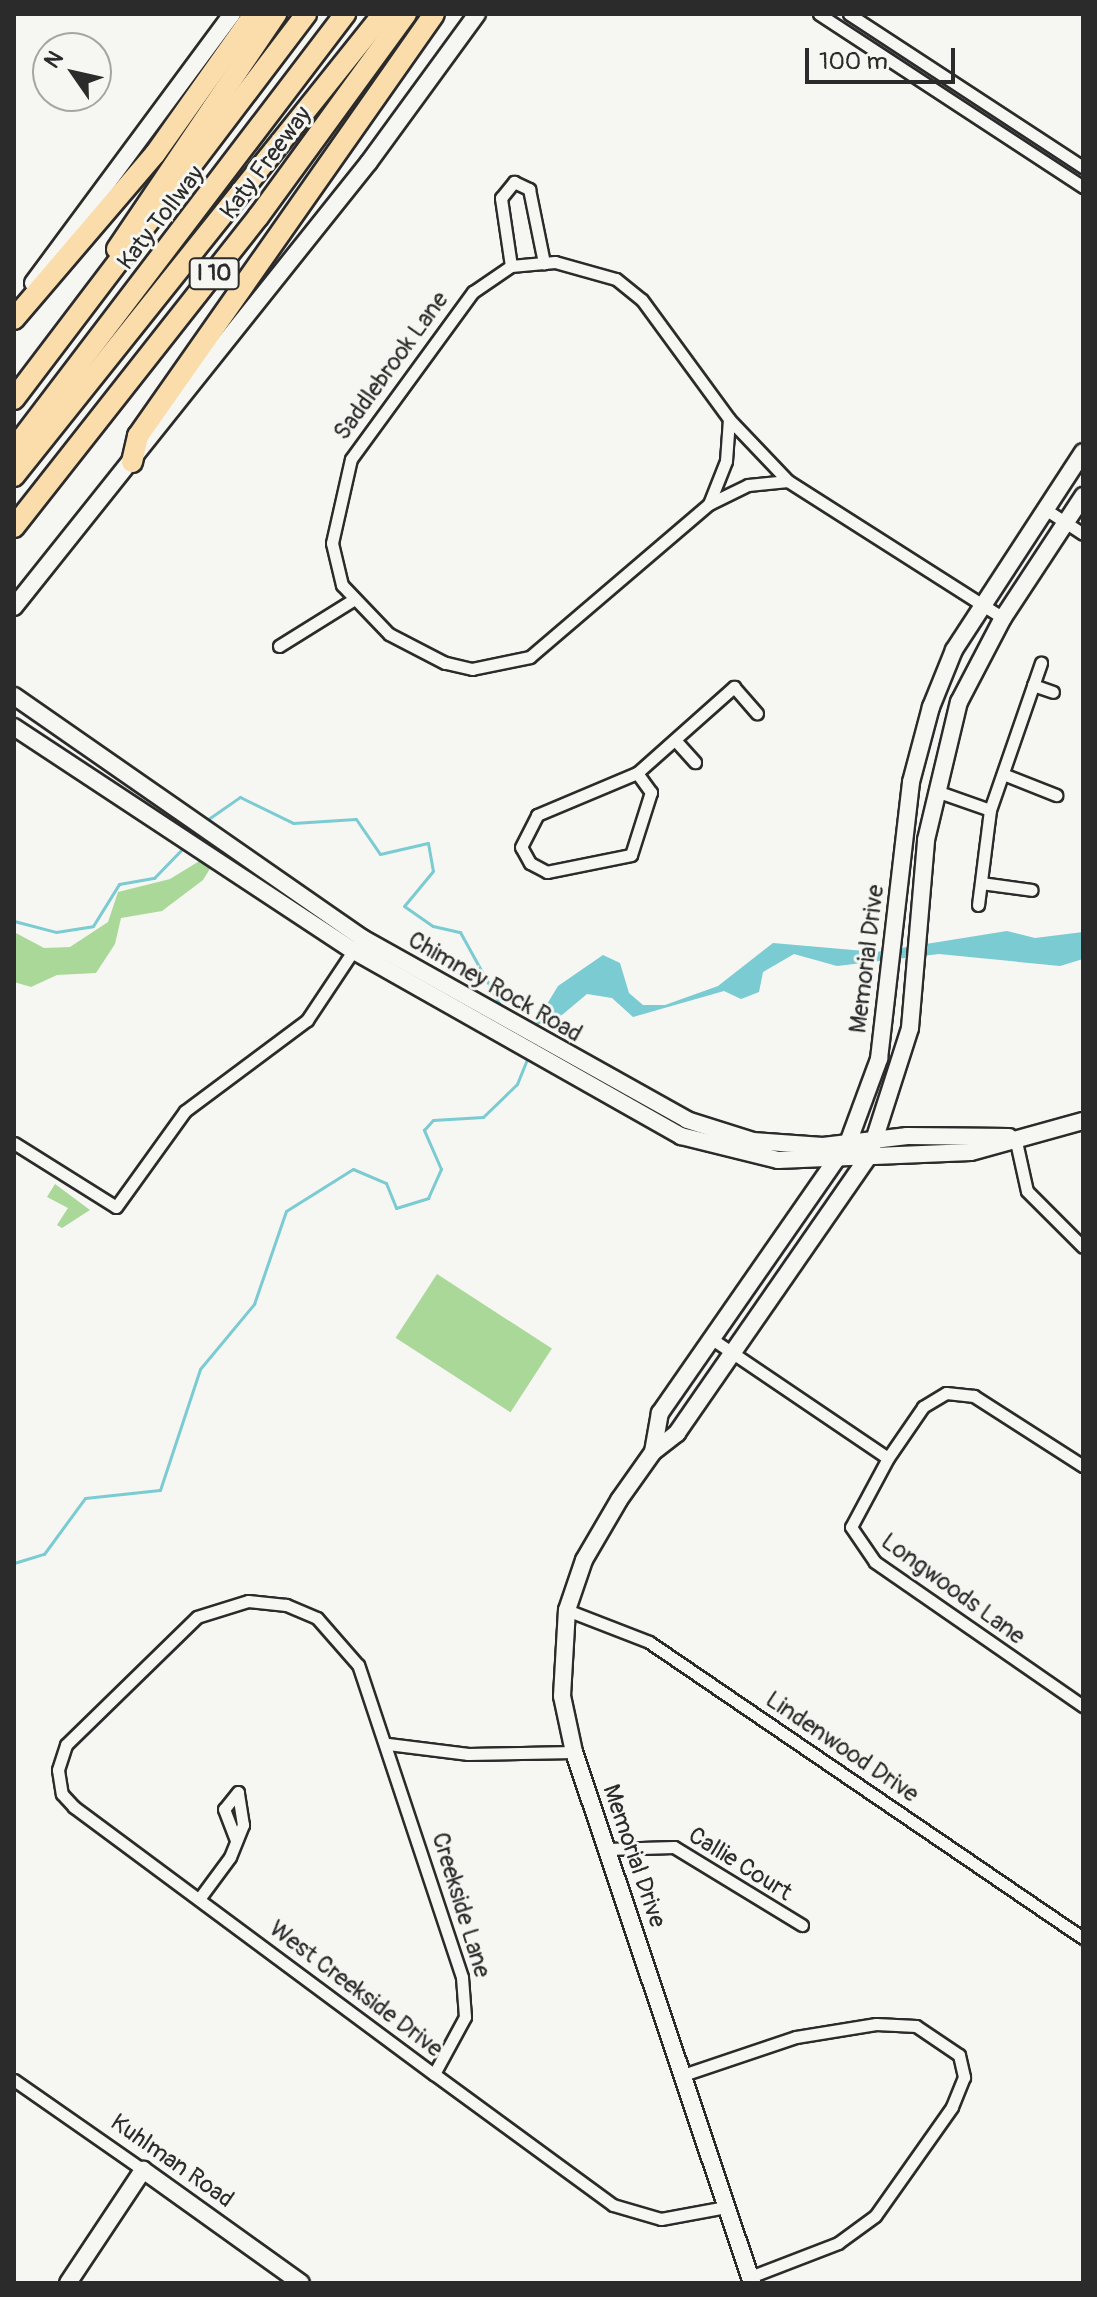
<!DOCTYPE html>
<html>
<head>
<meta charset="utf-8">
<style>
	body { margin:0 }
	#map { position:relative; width:1097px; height:2297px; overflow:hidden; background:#f6f6f2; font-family:Pangolin,sans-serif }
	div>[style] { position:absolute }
	.green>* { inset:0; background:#aad898; transform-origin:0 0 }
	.water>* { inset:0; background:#7acbd2 }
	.stream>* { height:3px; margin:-1.5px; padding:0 1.5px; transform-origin:1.5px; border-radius:1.5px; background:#7acbd2 }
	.roads { filter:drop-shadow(2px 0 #2b2b2b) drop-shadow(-2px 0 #2b2b2b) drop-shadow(0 2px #2b2b2b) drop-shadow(0 -2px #2b2b2b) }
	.street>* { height:11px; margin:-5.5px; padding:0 5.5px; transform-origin:5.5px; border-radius:5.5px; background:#f6f6f2 }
	.secondary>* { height:16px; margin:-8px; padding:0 8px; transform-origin:8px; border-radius:8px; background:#f6f6f2 }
	.highway>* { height:20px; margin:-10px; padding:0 10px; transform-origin:10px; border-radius:10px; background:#fbddab }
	span { translate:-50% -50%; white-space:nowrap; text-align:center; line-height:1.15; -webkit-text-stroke:6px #f6f6f2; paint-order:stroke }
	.shield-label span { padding:2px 6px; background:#f6f6f2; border:2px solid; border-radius:6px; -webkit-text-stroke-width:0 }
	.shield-label { font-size:22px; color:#2b2b2b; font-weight:700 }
	.street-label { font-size:24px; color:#2b2b2b }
	.frame { position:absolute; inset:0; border:16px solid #2b2b2b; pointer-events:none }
	.north { position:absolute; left:32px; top:32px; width:80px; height:80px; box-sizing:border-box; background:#f6f6f2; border:2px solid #a5a5a2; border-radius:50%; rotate:304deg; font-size:22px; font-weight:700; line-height:32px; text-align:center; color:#2b2b2b }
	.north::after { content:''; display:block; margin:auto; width:28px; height:36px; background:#2b2b2b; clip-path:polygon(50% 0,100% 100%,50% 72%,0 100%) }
	.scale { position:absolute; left:805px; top:48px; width:150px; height:36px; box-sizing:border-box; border:4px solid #2b2b2b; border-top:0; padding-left:10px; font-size:24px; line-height:28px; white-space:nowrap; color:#2b2b2b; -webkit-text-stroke:6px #f6f6f2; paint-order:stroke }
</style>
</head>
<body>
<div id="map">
	<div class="green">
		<div style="clip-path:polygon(201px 860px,211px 867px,203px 880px,162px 911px,121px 918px,115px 944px,96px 973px,57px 975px,31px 987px,14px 982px,14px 932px,44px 948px,70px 947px,108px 922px,118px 892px,170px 879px)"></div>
		<div style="clip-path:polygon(55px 1184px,90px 1210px,62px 1228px,57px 1225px,68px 1208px,47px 1197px)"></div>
		<div style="left:437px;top:1274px;width:137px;height:76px;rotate:33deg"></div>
	</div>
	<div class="water">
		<div style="clip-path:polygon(1007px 931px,1035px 938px,1083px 932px,1083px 959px,1060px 966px,939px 954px,837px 966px,794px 954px,763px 972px,759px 992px,741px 999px,724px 991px,633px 1017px,612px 998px,587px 994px,550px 1025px,541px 1014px,558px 986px,603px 955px,620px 963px,629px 993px,643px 1005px,665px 1005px,718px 986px,773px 943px,876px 952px)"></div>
	</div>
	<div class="stream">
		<div style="left:204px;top:822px;width:44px;rotate:-34.8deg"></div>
		<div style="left:240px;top:797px;width:59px;rotate:26.1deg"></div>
		<div style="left:293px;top:823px;width:63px;rotate:-3.6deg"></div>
		<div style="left:356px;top:819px;width:42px;rotate:55.6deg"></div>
		<div style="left:380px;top:854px;width:49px;rotate:-12.9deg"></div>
		<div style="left:428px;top:843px;width:28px;rotate:80deg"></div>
		<div style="left:433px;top:871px;width:45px;rotate:129.6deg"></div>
		<div style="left:404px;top:906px;width:35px;rotate:35deg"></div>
		<div style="left:433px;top:926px;width:28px;rotate:13deg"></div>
		<div style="left:460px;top:932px;width:87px;rotate:61.1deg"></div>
		<div style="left:14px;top:921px;width:43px;rotate:14.7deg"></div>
		<div style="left:56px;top:932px;width:37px;rotate:-9deg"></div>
		<div style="left:93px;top:926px;width:49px;rotate:-58.2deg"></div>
		<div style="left:119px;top:884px;width:36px;rotate:-10deg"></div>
		<div style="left:154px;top:878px;width:43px;rotate:-45.9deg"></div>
		<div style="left:531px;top:1026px;width:16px;rotate:-27deg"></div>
		<div style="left:14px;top:1563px;width:31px;rotate:-17deg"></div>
		<div style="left:44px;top:1554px;width:69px;rotate:-53.8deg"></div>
		<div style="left:85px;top:1498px;width:75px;rotate:-6.1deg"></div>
		<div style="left:160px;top:1490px;width:127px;rotate:-71.7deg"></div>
		<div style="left:200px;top:1369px;width:85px;rotate:-50.3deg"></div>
		<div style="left:254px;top:1304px;width:98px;rotate:-71deg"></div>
		<div style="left:286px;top:1211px;width:79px;rotate:-32.1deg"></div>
		<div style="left:353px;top:1169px;width:36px;rotate:23deg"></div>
		<div style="left:386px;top:1183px;width:27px;rotate:68deg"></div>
		<div style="left:396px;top:1208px;width:34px;rotate:-17deg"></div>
		<div style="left:428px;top:1198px;width:32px;rotate:-66deg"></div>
		<div style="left:441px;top:1169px;width:43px;rotate:-113.6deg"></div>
		<div style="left:424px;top:1130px;width:13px;rotate:-48deg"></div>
		<div style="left:433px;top:1120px;width:50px;rotate:-3.4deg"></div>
		<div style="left:483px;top:1117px;width:47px;rotate:-44.1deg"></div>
		<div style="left:517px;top:1084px;width:31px;rotate:-68deg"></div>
	</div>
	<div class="roads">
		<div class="street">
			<div style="left:819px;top:14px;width:316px;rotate:33.2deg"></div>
			<div style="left:849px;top:14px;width:280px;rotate:33.2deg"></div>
			<div style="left:511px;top:266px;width:69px;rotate:-98.4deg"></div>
			<div style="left:501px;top:198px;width:21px;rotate:-51deg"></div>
			<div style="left:514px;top:182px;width:17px;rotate:25deg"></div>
			<div style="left:529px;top:189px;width:76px;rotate:78.5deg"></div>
			<div style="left:729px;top:419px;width:42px;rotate:94.1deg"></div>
			<div style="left:726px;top:461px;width:46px;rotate:111.6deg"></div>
			<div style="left:709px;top:504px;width:235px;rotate:139.5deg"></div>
			<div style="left:530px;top:657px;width:59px;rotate:168.3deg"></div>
			<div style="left:472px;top:669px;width:28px;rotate:-167deg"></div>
			<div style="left:445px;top:663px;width:63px;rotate:-152.6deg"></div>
			<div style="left:389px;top:634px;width:68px;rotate:-133.8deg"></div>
			<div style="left:342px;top:585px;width:43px;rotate:-103.4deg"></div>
			<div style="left:332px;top:543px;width:86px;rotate:-77.3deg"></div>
			<div style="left:351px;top:459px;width:207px;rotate:-53.9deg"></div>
			<div style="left:473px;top:292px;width:46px;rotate:-34.4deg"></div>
			<div style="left:511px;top:266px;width:44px;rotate:-5.2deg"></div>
			<div style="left:555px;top:262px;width:63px;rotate:15.6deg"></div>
			<div style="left:616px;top:279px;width:33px;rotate:39deg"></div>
			<div style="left:642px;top:300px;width:147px;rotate:53.8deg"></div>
			<div style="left:729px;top:419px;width:86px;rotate:46.4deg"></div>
			<div style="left:788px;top:481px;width:255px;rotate:32.5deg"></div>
			<div style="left:709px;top:504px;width:43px;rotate:-26deg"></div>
			<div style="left:748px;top:485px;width:40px;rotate:-5.7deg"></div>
			<div style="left:1045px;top:509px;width:45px;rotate:33.3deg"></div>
			<div style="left:279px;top:646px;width:87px;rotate:-31.9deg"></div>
			<div style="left:1033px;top:685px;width:21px;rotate:19deg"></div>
			<div style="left:675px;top:740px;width:30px;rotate:48deg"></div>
			<div style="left:637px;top:773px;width:24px;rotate:54deg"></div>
			<div style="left:651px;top:792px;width:66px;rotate:107.6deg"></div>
			<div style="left:631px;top:855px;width:86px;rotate:168.6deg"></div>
			<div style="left:547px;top:872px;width:19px;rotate:-152deg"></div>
			<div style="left:530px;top:863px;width:18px;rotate:-119deg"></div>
			<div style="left:521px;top:847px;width:36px;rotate:-63deg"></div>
			<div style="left:537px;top:815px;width:108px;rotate:-22.8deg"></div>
			<div style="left:637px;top:773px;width:130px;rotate:-41.6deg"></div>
			<div style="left:734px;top:687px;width:35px;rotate:49deg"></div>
			<div style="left:1008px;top:776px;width:52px;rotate:21.6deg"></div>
			<div style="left:936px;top:791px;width:57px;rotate:19.4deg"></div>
			<div style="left:981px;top:883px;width:51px;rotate:7.8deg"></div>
			<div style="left:978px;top:905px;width:96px;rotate:-82.8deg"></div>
			<div style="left:990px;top:810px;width:156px;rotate:-70.9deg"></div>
			<div style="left:1015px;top:1137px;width:55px;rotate:77.5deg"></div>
			<div style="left:1027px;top:1191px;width:79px;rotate:45deg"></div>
			<div style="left:14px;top:1143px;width:120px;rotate:32.1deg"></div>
			<div style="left:116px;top:1207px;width:118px;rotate:-54.3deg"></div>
			<div style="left:185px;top:1111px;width:152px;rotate:-36.7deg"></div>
			<div style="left:307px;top:1020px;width:90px;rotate:-56.3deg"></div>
			<div style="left:712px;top:1339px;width:212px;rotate:34.1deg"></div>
			<div style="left:1083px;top:1466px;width:130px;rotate:-147.3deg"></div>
			<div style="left:974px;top:1396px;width:28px;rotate:-174deg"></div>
			<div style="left:946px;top:1393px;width:27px;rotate:149deg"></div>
			<div style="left:923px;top:1407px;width:62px;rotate:124.5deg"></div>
			<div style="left:888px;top:1458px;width:78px;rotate:118.2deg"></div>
			<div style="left:851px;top:1527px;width:42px;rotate:55.6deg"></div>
			<div style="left:875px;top:1562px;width:253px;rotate:34.7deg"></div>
			<div style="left:567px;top:1610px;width:88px;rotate:21.3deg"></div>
			<div style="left:649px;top:1642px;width:525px;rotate:34.3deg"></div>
			<div style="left:388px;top:1744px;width:81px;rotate:7.1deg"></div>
			<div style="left:468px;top:1754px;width:106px;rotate:-1.1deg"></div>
			<div style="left:607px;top:1849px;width:67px;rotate:-1.7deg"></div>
			<div style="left:674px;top:1847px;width:150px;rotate:31.4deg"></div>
			<div style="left:199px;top:1899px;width:52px;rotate:-53.6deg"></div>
			<div style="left:230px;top:1857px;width:35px;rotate:-68deg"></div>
			<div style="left:243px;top:1825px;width:33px;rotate:-99deg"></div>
			<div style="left:238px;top:1792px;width:22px;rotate:129deg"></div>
			<div style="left:224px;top:1809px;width:34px;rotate:69deg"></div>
			<div style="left:434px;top:2074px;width:65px;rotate:-61.5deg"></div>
			<div style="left:465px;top:2017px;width:40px;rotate:-94.3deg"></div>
			<div style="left:462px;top:1977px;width:329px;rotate:-108.4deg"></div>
			<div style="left:358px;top:1665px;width:62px;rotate:-131.1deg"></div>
			<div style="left:317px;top:1618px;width:34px;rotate:-157deg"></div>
			<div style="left:286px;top:1605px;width:38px;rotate:-174deg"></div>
			<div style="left:248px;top:1601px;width:53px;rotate:162.6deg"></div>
			<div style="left:197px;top:1617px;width:183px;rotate:135.7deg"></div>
			<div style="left:66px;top:1745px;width:26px;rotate:108deg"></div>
			<div style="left:58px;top:1770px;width:24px;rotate:81deg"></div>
			<div style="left:62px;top:1794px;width:18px;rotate:47deg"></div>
			<div style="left:74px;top:1807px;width:448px;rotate:36.6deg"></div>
			<div style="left:434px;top:2074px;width:222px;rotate:36.2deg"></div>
			<div style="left:613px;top:2205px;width:50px;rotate:16.3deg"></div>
			<div style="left:661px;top:2219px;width:66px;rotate:-10.5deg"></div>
			<div style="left:683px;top:2075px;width:119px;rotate:-18.6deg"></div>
			<div style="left:796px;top:2037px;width:81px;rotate:-9.2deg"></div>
			<div style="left:876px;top:2024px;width:40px;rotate:2.9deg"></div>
			<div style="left:916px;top:2026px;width:52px;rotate:34deg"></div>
			<div style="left:959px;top:2055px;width:23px;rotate:77deg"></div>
			<div style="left:964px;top:2077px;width:32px;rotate:112deg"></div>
			<div style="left:952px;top:2107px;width:133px;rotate:125.2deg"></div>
			<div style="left:875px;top:2216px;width:46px;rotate:143.9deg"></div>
			<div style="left:838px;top:2243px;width:94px;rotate:158.9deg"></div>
			<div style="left:14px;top:2080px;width:157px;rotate:34.9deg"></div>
		</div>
		<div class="secondary">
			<div style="left:33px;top:283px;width:335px;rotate:-53.5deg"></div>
			<div style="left:14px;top:607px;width:569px;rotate:-51.42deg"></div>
			<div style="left:369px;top:162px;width:183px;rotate:-53.9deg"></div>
			<div style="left:14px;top:696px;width:424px;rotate:34.8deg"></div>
			<div style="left:362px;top:938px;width:372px;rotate:29.2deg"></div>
			<div style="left:687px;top:1120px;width:69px;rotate:17.7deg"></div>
			<div style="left:753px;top:1141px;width:70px;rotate:4.1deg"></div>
			<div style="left:823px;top:1146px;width:85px;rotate:-6.8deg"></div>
			<div style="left:907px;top:1136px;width:102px;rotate:0.6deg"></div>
			<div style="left:14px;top:727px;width:407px;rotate:33.4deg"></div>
			<div style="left:354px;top:951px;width:376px;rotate:29.5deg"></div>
			<div style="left:681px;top:1136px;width:100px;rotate:13.9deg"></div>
			<div style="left:778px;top:1160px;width:193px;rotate:-2.4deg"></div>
			<div style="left:971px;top:1152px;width:116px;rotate:-15.5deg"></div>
			<div style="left:653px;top:1452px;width:40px;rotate:-80deg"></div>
			<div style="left:660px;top:1413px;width:329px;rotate:-55.2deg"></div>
			<div style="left:848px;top:1143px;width:90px;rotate:-69.7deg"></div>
			<div style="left:879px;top:1059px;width:279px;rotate:-83.4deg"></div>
			<div style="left:911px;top:782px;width:78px;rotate:-75.1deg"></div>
			<div style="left:931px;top:707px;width:61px;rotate:-68deg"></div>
			<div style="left:954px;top:650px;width:236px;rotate:-56.9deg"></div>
			<div style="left:68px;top:2283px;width:136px;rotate:-56.4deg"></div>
			<div style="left:143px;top:2170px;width:194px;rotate:35.6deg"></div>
			<div style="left:752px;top:2283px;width:560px;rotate:-108.53deg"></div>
			<div style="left:574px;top:1752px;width:57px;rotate:-102.1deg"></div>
			<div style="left:562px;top:1696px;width:86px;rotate:-86.7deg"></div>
			<div style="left:567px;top:1610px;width:53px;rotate:-71.2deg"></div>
			<div style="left:584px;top:1560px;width:69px;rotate:-59.7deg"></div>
			<div style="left:619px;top:1500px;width:59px;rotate:-54.7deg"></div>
			<div style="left:653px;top:1452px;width:31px;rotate:-38deg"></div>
			<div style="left:677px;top:1433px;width:337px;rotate:-55.3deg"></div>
			<div style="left:869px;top:1156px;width:134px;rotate:-72.2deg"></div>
			<div style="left:910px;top:1028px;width:189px;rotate:-85.1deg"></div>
			<div style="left:926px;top:840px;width:142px;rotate:-76.6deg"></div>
			<div style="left:959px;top:702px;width:95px;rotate:-62.4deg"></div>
			<div style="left:1003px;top:618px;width:146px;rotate:-56.7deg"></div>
		</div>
		<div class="highway">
			<div style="left:117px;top:249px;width:284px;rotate:-55.9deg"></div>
			<div style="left:14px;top:319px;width:217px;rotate:-49.5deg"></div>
			<div style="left:155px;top:154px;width:171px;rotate:-54.7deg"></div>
			<div style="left:14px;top:399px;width:483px;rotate:-52.8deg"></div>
			<div style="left:14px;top:449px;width:547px;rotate:-52.73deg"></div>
			<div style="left:132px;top:462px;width:27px;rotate:-77deg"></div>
			<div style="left:138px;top:436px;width:515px;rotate:-54.95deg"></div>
			<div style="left:14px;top:476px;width:591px;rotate:-51.39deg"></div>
			<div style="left:14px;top:527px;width:395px;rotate:-51.8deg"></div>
			<div style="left:258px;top:217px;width:251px;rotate:-53.9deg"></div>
		</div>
	</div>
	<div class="shield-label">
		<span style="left:214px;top:274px">I 10</span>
	</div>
	<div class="street-label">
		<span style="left:266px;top:163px;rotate:-53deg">Katy Freeway</span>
		<span style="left:161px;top:218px;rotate:-52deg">Katy Tollway</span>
		<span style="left:391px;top:366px;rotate:-54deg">Saddlebrook Lane</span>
		<span style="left:867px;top:959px;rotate:-83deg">Memorial Drive</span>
		<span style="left:495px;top:987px;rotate:30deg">Chimney Rock Road</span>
		<span style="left:953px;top:1589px;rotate:36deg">Longwoods Lane</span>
		<span style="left:842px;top:1747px;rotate:34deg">Lindenwood Drive</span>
		<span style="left:634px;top:1856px;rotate:71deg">Memorial Drive</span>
		<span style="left:740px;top:1864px;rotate:32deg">Callie Court</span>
		<span style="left:461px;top:1905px;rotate:73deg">Creekside Lane</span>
		<span style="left:356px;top:1989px;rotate:37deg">West Creekside Drive</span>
		<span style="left:172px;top:2161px;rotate:35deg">Kuhlman Road</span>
	</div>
	<div class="frame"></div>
	<div class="north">N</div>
	<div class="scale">100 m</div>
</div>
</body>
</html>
